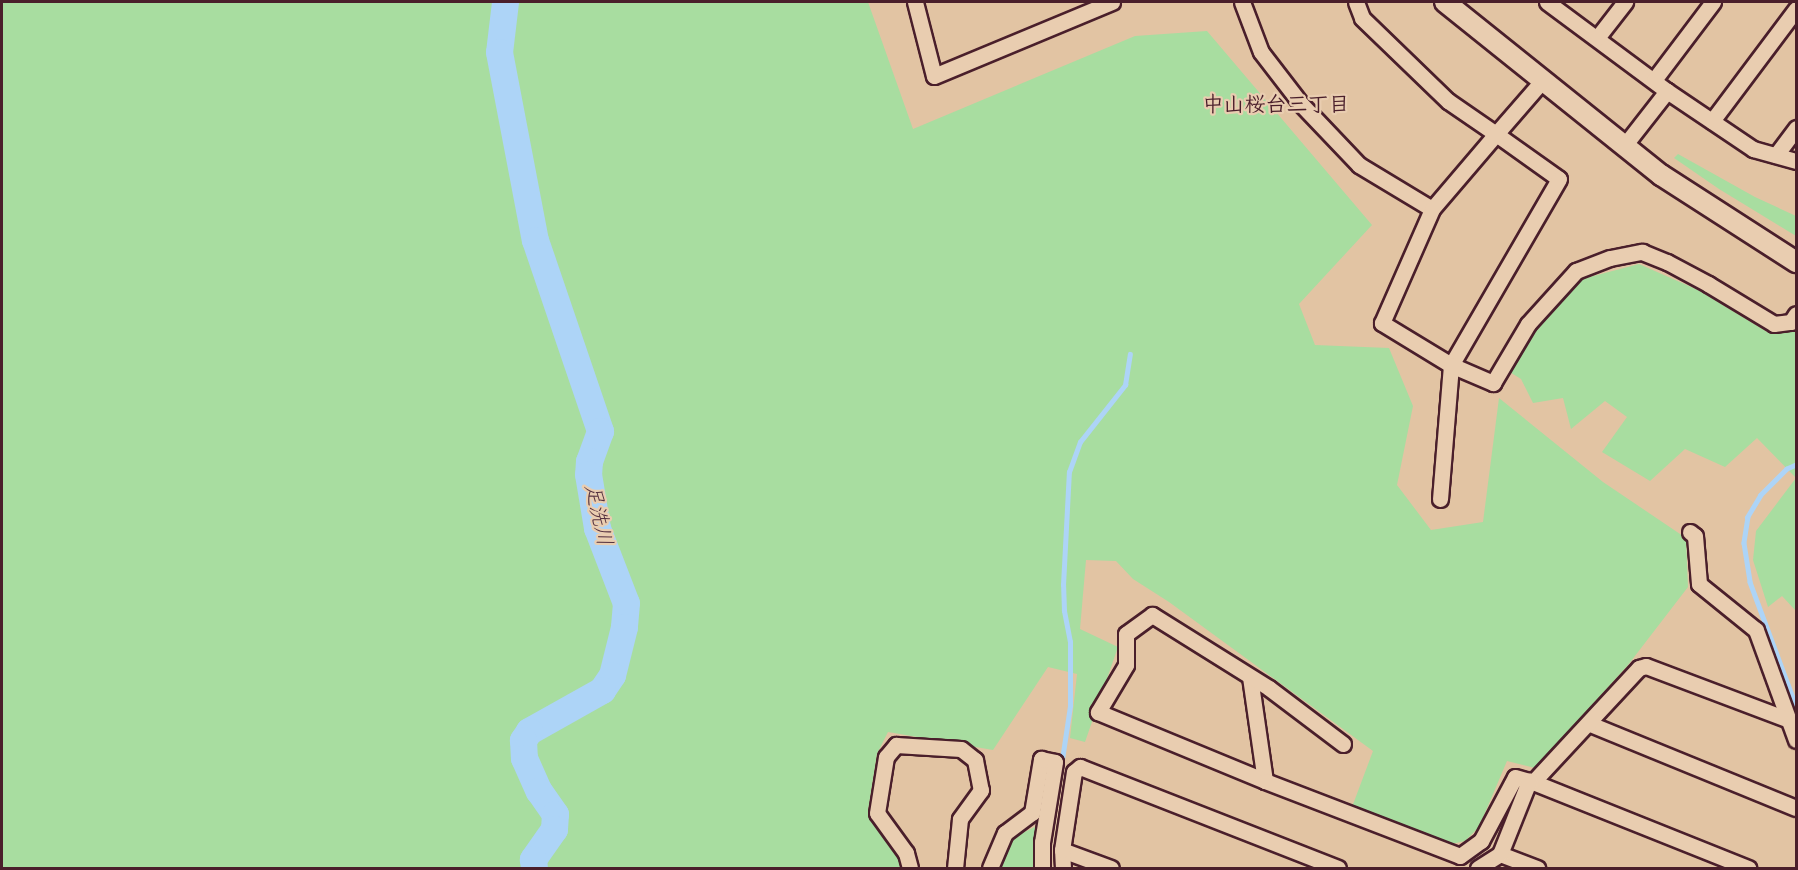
<!DOCTYPE html>
<html>
<head>
<meta charset="utf-8">
<style>
	body { margin:0 }
	#map { position:relative; width:1798px; height:870px; overflow:hidden; background:#e2c4a3; font-family:"Architects Daughter","Klee One",sans-serif }
	div>[style] { position:absolute }
	.green>* { inset:0; background:#a8dda0 }
	.stream>* { height:4.5px; margin:-2.25px; padding:0 2.25px; transform-origin:2.25px; border-radius:2.25px; background:#add4f7 }
	.river>* { height:27px; margin:-13.5px; padding:0 13.5px; transform-origin:13.5px; border-radius:13.5px; background:#add4f7 }
	.roads { filter:drop-shadow(2px 0 #4a1f2b) drop-shadow(-2px 0 #4a1f2b) drop-shadow(0 2px #4a1f2b) drop-shadow(0 -2px #4a1f2b) }
	.minor>* { height:15px; margin:-7.5px; padding:0 7.5px; transform-origin:7.5px; border-radius:7.5px; background:#e9cdb0 }
	.tertiary>* { height:20px; margin:-10px; padding:0 10px; transform-origin:10px; border-radius:10px; background:#e9cdb0 }
	span { translate:-50% -50%; white-space:nowrap; text-align:center; line-height:1.15; -webkit-text-stroke:4.5px #e9cdb0; paint-order:stroke }
	.neighbourhood-label { font-size:21px; color:#4a1f2b; font-weight:700 }
	.water-label { font-size:21px; color:#54313f; font-style:italic }
	.frame { position:absolute; inset:0; border:3px solid #4a1f2b; pointer-events:none }
</style>
</head>
<body>
<div id="map">
	<div class="green">
		<div style="clip-path:polygon(2px 2px,868px 2px,913px 129px,1135px 36px,1207px 31px,1372px 225px,1299px 304px,1315px 345px,1389px 348px,1413px 406px,1397px 485px,1431px 530px,1483px 522px,1499px 398px,1603px 482px,1686px 538px,1688px 587px,1628px 665px,1535px 768px,1507px 761px,1479px 827px,1465px 841px,1456px 843px,1442px 843px,1352px 807px,1373px 751px,1169px 602px,1133px 579px,1116px 561px,1086px 560px,1080px 629px,1118px 647px,1085px 742px,1070px 738px,1077px 674px,1048px 667px,993px 750px,888px 732px,877px 754px,868px 811px,902px 861px,902px 868px,2px 868px)"></div>
		<div style="clip-path:polygon(1678px 154px,1755px 197px,1796px 216px,1796px 236px,1719px 189px,1674px 158px)"></div>
		<div style="clip-path:polygon(1639px 264px,1698px 290px,1769px 333px,1796px 327px,1796px 611px,1782px 596px,1768px 607px,1753px 560px,1756px 531px,1796px 478px,1757px 438px,1725px 467px,1685px 449px,1650px 481px,1602px 452px,1627px 417px,1605px 401px,1571px 429px,1563px 398px,1533px 403px,1521px 379px,1508px 371px,1537px 330px,1582px 279px)"></div>
		<div style="clip-path:polygon(1037px 826px,1037px 868px,998px 868px,1010px 839px)"></div>
	</div>
	<div class="stream">
		<div style="left:1796px;top:465px;width:10px;rotate:156deg"></div>
		<div style="left:1787px;top:469px;width:37px;rotate:135deg"></div>
		<div style="left:1761px;top:495px;width:26px;rotate:121deg"></div>
		<div style="left:1748px;top:517px;width:26px;rotate:99deg"></div>
		<div style="left:1744px;top:543px;width:39px;rotate:81deg"></div>
		<div style="left:1750px;top:582px;width:132px;rotate:69.6deg"></div>
		<div style="left:1057px;top:793px;width:88px;rotate:-81.5deg"></div>
		<div style="left:1070px;top:706px;width:64px;rotate:-90deg"></div>
		<div style="left:1070px;top:642px;width:32px;rotate:-101deg"></div>
		<div style="left:1064px;top:611px;width:26px;rotate:-92deg"></div>
		<div style="left:1063px;top:585px;width:113px;rotate:-87deg"></div>
		<div style="left:1069px;top:472px;width:32px;rotate:-70deg"></div>
		<div style="left:1080px;top:442px;width:73px;rotate:-51.7deg"></div>
		<div style="left:1125px;top:385px;width:31px;rotate:-81deg"></div>
	</div>
	<div class="river">
		<div style="left:505px;top:2px;width:50px;rotate:96.8deg"></div>
		<div style="left:499px;top:52px;width:191px;rotate:79.2deg"></div>
		<div style="left:535px;top:240px;width:202px;rotate:71.2deg"></div>
		<div style="left:600px;top:431px;width:32px;rotate:110deg"></div>
		<div style="left:589px;top:461px;width:13px;rotate:94deg"></div>
		<div style="left:588px;top:474px;width:55px;rotate:80.5deg"></div>
		<div style="left:597px;top:528px;width:80px;rotate:68.9deg"></div>
		<div style="left:626px;top:603px;width:24px;rotate:95deg"></div>
		<div style="left:624px;top:627px;width:49px;rotate:104deg"></div>
		<div style="left:612px;top:675px;width:18px;rotate:124deg"></div>
		<div style="left:602px;top:690px;width:84px;rotate:150.7deg"></div>
		<div style="left:529px;top:731px;width:11px;rotate:124deg"></div>
		<div style="left:523px;top:740px;width:18px;rotate:87deg"></div>
		<div style="left:524px;top:758px;width:36px;rotate:66deg"></div>
		<div style="left:539px;top:791px;width:28px;rotate:55deg"></div>
		<div style="left:555px;top:814px;width:15px;rotate:94deg"></div>
		<div style="left:554px;top:829px;width:37px;rotate:125deg"></div>
		<div style="left:533px;top:859px;width:9px;rotate:84deg"></div>
	</div>
	<div class="roads">
		<div class="minor">
			<div style="left:915px;top:2px;width:76px;rotate:75.6deg"></div>
			<div style="left:934px;top:76px;width:193px;rotate:-22.6deg"></div>
			<div style="left:1242px;top:2px;width:53px;rotate:69.2deg"></div>
			<div style="left:1261px;top:52px;width:66px;rotate:52.4deg"></div>
			<div style="left:1301px;top:104px;width:84px;rotate:46.4deg"></div>
			<div style="left:1359px;top:165px;width:85px;rotate:31.1deg"></div>
			<div style="left:1356px;top:2px;width:17px;rotate:69deg"></div>
			<div style="left:1362px;top:18px;width:120px;rotate:44deg"></div>
			<div style="left:1448px;top:101px;width:58px;rotate:34.5deg"></div>
			<div style="left:1496px;top:134px;width:77px;rotate:35.5deg"></div>
			<div style="left:1559px;top:179px;width:215px;rotate:120.1deg"></div>
			<div style="left:1451px;top:365px;width:81px;rotate:-148.7deg"></div>
			<div style="left:1382px;top:323px;width:124px;rotate:-66.3deg"></div>
			<div style="left:1432px;top:209px;width:99px;rotate:-49.5deg"></div>
			<div style="left:1496px;top:134px;width:70px;rotate:-49deg"></div>
			<div style="left:1547px;top:2px;width:149px;rotate:36.6deg"></div>
			<div style="left:1667px;top:91px;width:104px;rotate:34deg"></div>
			<div style="left:1753px;top:149px;width:45px;rotate:15.6deg"></div>
			<div style="left:1597px;top:38px;width:46px;rotate:-52.1deg"></div>
			<div style="left:1654px;top:80px;width:98px;rotate:-52.9deg"></div>
			<div style="left:1712px;top:121px;width:140px;rotate:-53.1deg"></div>
			<div style="left:1624px;top:146px;width:70px;rotate:-52deg"></div>
			<div style="left:1776px;top:155px;width:34px;rotate:-53deg"></div>
			<div style="left:1440px;top:499px;width:134px;rotate:-85.3deg"></div>
			<div style="left:1451px;top:365px;width:46px;rotate:23.2deg"></div>
			<div style="left:1493px;top:383px;width:69px;rotate:-59.3deg"></div>
			<div style="left:1528px;top:324px;width:72px;rotate:-47.8deg"></div>
			<div style="left:1576px;top:271px;width:36px;rotate:-21deg"></div>
			<div style="left:1610px;top:258px;width:33px;rotate:-11deg"></div>
			<div style="left:1642px;top:252px;width:27px;rotate:22deg"></div>
			<div style="left:1667px;top:262px;width:47px;rotate:28.2deg"></div>
			<div style="left:1708px;top:284px;width:77px;rotate:31.2deg"></div>
			<div style="left:1774px;top:324px;width:17px;rotate:-7deg"></div>
			<div style="left:1791px;top:322px;width:9px;rotate:-58deg"></div>
			<div style="left:1690px;top:532px;width:6px;rotate:39deg"></div>
			<div style="left:1695px;top:536px;width:48px;rotate:85.2deg"></div>
			<div style="left:1699px;top:584px;width:73px;rotate:38.9deg"></div>
			<div style="left:1756px;top:630px;width:117px;rotate:70deg"></div>
			<div style="left:1250px;top:677px;width:105px;rotate:81.8deg"></div>
			<div style="left:1590px;top:724px;width:222px;rotate:22.2deg"></div>
			<div style="left:1343px;top:744px;width:93px;rotate:-142.9deg"></div>
			<div style="left:1269px;top:688px;width:138px;rotate:-148deg"></div>
			<div style="left:1152px;top:615px;width:32px;rotate:144deg"></div>
			<div style="left:1126px;top:634px;width:31px;rotate:90deg"></div>
			<div style="left:1126px;top:665px;width:55px;rotate:120.8deg"></div>
			<div style="left:1098px;top:712px;width:181px;rotate:22.4deg"></div>
			<div style="left:1265px;top:781px;width:209px;rotate:21deg"></div>
			<div style="left:1460px;top:856px;width:26px;rotate:-36deg"></div>
			<div style="left:1481px;top:841px;width:72px;rotate:-62deg"></div>
			<div style="left:1515px;top:777px;width:19px;rotate:16deg"></div>
			<div style="left:1533px;top:782px;width:232px;rotate:21.8deg"></div>
			<div style="left:1533px;top:782px;width:156px;rotate:-47.1deg"></div>
			<div style="left:1639px;top:668px;width:7px;rotate:-16deg"></div>
			<div style="left:1646px;top:666px;width:153px;rotate:20.7deg"></div>
			<div style="left:1062px;top:850px;width:52px;rotate:20.2deg"></div>
			<div style="left:1500px;top:854px;width:40px;rotate:21deg"></div>
			<div style="left:910px;top:868px;width:16px;rotate:-105deg"></div>
			<div style="left:906px;top:853px;width:49px;rotate:-125.9deg"></div>
			<div style="left:877px;top:813px;width:57px;rotate:-80.9deg"></div>
			<div style="left:886px;top:757px;width:16px;rotate:-50deg"></div>
			<div style="left:896px;top:745px;width:65px;rotate:3.5deg"></div>
			<div style="left:961px;top:749px;width:18px;rotate:38deg"></div>
			<div style="left:975px;top:760px;width:31px;rotate:79deg"></div>
			<div style="left:981px;top:790px;width:36px;rotate:126deg"></div>
			<div style="left:960px;top:819px;width:49px;rotate:95.8deg"></div>
			<div style="left:990px;top:868px;width:38px;rotate:-67deg"></div>
			<div style="left:1005px;top:833px;width:34px;rotate:-37deg"></div>
			<div style="left:1032px;top:813px;width:55px;rotate:-80.5deg"></div>
			<div style="left:1041px;top:759px;width:14px;rotate:12deg"></div>
			<div style="left:1055px;top:762px;width:81px;rotate:99.2deg"></div>
			<div style="left:1042px;top:842px;width:26px;rotate:90deg"></div>
			<div style="left:1063px;top:868px;width:18px;rotate:-93deg"></div>
			<div style="left:1062px;top:850px;width:79px;rotate:-81.3deg"></div>
			<div style="left:1074px;top:772px;width:8px;rotate:-40deg"></div>
			<div style="left:1080px;top:767px;width:277px;rotate:21.4deg"></div>
			<div style="left:1478px;top:868px;width:26px;rotate:-32deg"></div>
			<div style="left:1500px;top:854px;width:79px;rotate:-68.3deg"></div>
		</div>
		<div class="tertiary">
			<div style="left:1445px;top:2px;width:277px;rotate:38.7deg"></div>
			<div style="left:1661px;top:175px;width:161px;rotate:32.8deg"></div>
		</div>
	</div>
	<div class="neighbourhood-label">
		<span style="left:1276px;top:105px">中山桜台三丁目</span>
	</div>
	<div class="water-label">
		<span style="left:598px;top:515px;rotate:77deg">足洗川</span>
	</div>
	<div class="frame"></div>
</div>
</body>
</html>
